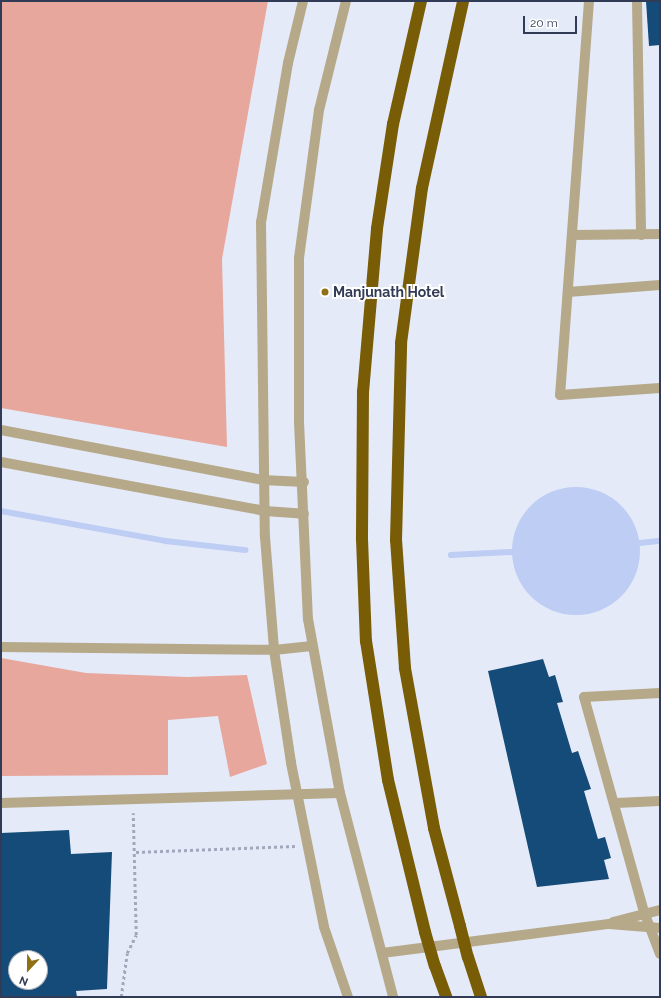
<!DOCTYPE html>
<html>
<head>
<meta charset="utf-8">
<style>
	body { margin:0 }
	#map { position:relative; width:661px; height:998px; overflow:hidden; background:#e5eaf8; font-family:Raleway,sans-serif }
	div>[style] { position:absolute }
	.green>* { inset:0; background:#e8a79d }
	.water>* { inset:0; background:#becdf4 }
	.round { border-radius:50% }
	.stream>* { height:5.5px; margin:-2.75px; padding:0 2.75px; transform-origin:2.75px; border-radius:2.75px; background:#becdf4 }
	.building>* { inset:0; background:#144b78 }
	.path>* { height:2.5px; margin-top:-1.25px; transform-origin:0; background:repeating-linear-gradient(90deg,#a1a8bb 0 3px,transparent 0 6px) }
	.minor>* { height:10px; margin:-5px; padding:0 5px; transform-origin:5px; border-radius:5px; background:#b5a98a }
	.highway>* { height:12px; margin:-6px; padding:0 6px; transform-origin:6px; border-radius:6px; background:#785c06 }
	.highway-bridge>* { height:12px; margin:-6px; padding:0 6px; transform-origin:6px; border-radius:6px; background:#785c06 }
	.dots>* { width:11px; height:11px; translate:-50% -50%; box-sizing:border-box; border:2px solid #fff; border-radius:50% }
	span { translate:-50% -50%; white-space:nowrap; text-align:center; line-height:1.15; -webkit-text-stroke:4px #fff; paint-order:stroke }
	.poi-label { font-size:14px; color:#313b56; font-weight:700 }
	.left { translate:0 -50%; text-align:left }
	.frame { position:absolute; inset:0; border:2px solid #313b56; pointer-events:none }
	.north { position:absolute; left:8px; top:950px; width:40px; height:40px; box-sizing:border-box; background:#fff; border:1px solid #adb1bb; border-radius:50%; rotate:202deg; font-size:11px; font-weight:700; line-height:16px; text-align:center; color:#313b56 }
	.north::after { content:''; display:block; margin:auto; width:14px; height:18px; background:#8f7014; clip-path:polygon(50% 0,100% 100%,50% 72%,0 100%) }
	.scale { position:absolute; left:523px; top:16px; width:54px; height:18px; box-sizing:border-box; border:2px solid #313b56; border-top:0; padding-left:5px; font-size:12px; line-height:14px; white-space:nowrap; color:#313b56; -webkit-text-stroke:3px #fff; paint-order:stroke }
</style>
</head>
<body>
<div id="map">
	<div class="green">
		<div style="clip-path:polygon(1px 1px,268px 1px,222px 259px,227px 447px,1px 408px)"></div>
		<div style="clip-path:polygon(1px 658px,86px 673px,187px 677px,247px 675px,267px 764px,230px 777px,218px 716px,168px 720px,168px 775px,1px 776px)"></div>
	</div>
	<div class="water">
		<div class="round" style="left:512px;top:487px;width:128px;height:128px"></div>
	</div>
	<div class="stream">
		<div style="left:1px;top:511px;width:168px;rotate:10.3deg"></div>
		<div style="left:166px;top:541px;width:80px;rotate:6.5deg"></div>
		<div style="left:640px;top:543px;width:20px;rotate:-6deg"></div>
		<div style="left:451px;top:555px;width:61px;rotate:-2.8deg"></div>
	</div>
	<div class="building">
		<div style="clip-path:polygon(646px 1px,660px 1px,660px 45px,649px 46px)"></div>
		<div style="clip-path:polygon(543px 659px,549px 677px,555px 675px,563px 702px,557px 703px,572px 753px,578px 751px,591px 789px,584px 791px,598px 839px,605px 837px,611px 858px,604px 860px,609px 879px,537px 887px,488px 671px)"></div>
		<div style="clip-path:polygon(evenodd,69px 830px,71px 854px,112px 852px,107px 989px,76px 991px,77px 997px,1px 997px,1px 833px,69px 830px,16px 958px,40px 958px,40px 982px,16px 982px,16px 958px)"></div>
	</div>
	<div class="path">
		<div style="left:136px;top:852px;width:159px;rotate:-2.2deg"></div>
		<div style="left:121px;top:997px;width:44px;rotate:-82.2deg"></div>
		<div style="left:127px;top:953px;width:20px;rotate:-63deg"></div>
		<div style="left:136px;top:935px;width:122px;rotate:-91.4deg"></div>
	</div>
	<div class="minor">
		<div style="left:303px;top:1px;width:64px;rotate:103.6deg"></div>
		<div style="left:288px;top:63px;width:161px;rotate:99.6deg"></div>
		<div style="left:261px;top:222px;width:315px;rotate:89.3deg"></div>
		<div style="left:265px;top:537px;width:113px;rotate:85.4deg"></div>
		<div style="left:274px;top:650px;width:114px;rotate:81.4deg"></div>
		<div style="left:291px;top:763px;width:167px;rotate:78.6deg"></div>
		<div style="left:324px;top:927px;width:74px;rotate:71.1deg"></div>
		<div style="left:346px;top:1px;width:112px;rotate:103.9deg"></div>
		<div style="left:319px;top:110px;width:149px;rotate:97.7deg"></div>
		<div style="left:299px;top:258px;width:164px;rotate:90deg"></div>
		<div style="left:299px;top:422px;width:197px;rotate:87.4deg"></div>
		<div style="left:308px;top:619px;width:177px;rotate:79.6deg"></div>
		<div style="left:340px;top:793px;width:211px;rotate:75.4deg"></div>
		<div style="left:589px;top:1px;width:395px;rotate:94.2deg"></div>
		<div style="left:560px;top:395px;width:100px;rotate:-4deg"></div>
		<div style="left:637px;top:1px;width:234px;rotate:89deg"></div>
		<div style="left:573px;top:235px;width:87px;rotate:-0.7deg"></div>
		<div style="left:568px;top:292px;width:92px;rotate:-4.4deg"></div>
		<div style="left:1px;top:430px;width:266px;rotate:10.8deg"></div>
		<div style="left:262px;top:480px;width:42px;rotate:2.7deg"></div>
		<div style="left:1px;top:462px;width:269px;rotate:10.5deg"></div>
		<div style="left:265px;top:511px;width:39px;rotate:4deg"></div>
		<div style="left:1px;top:647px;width:273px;rotate:0.6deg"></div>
		<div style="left:274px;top:650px;width:38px;rotate:-6deg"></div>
		<div style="left:660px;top:693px;width:76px;rotate:177deg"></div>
		<div style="left:584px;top:697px;width:223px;rotate:74.4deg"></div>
		<div style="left:644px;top:912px;width:45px;rotate:69.1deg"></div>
		<div style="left:1px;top:803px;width:339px;rotate:-1.7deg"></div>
		<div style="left:616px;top:803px;width:44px;rotate:-2.6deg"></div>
		<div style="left:613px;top:922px;width:49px;rotate:-14.3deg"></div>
		<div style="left:382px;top:953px;width:229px;rotate:-7.3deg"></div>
		<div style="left:609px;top:924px;width:51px;rotate:4.5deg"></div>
	</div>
	<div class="highway">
		<div style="left:421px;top:1px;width:126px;rotate:102.8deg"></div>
		<div style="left:393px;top:124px;width:106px;rotate:98.7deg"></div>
		<div style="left:377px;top:229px;width:163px;rotate:94.9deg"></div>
		<div style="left:363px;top:391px;width:148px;rotate:90.4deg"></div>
		<div style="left:362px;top:539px;width:102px;rotate:87.8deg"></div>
		<div style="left:366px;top:641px;width:141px;rotate:81deg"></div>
		<div style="left:388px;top:780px;width:156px;rotate:76.3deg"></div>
		<div style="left:460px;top:926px;width:101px;rotate:-104.9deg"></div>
		<div style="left:434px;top:828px;width:163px;rotate:-100.3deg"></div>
		<div style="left:405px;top:668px;width:128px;rotate:-94deg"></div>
		<div style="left:396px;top:540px;width:197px;rotate:-88.5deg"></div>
		<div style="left:401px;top:343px;width:156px;rotate:-82.3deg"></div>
		<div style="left:422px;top:188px;width:191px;rotate:-77.6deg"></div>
		<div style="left:468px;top:957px;width:42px;rotate:72deg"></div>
		<div style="left:435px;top:966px;width:33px;rotate:70deg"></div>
	</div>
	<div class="highway-bridge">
		<div style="left:460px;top:926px;width:32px;rotate:76deg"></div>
		<div style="left:425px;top:932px;width:35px;rotate:74deg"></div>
	</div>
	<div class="dots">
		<div style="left:325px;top:292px;background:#8f7014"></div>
	</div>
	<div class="poi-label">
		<span class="left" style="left:333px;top:292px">Manjunath Hotel</span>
	</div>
	<div class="frame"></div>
	<div class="north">N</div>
	<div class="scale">20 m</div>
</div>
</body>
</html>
